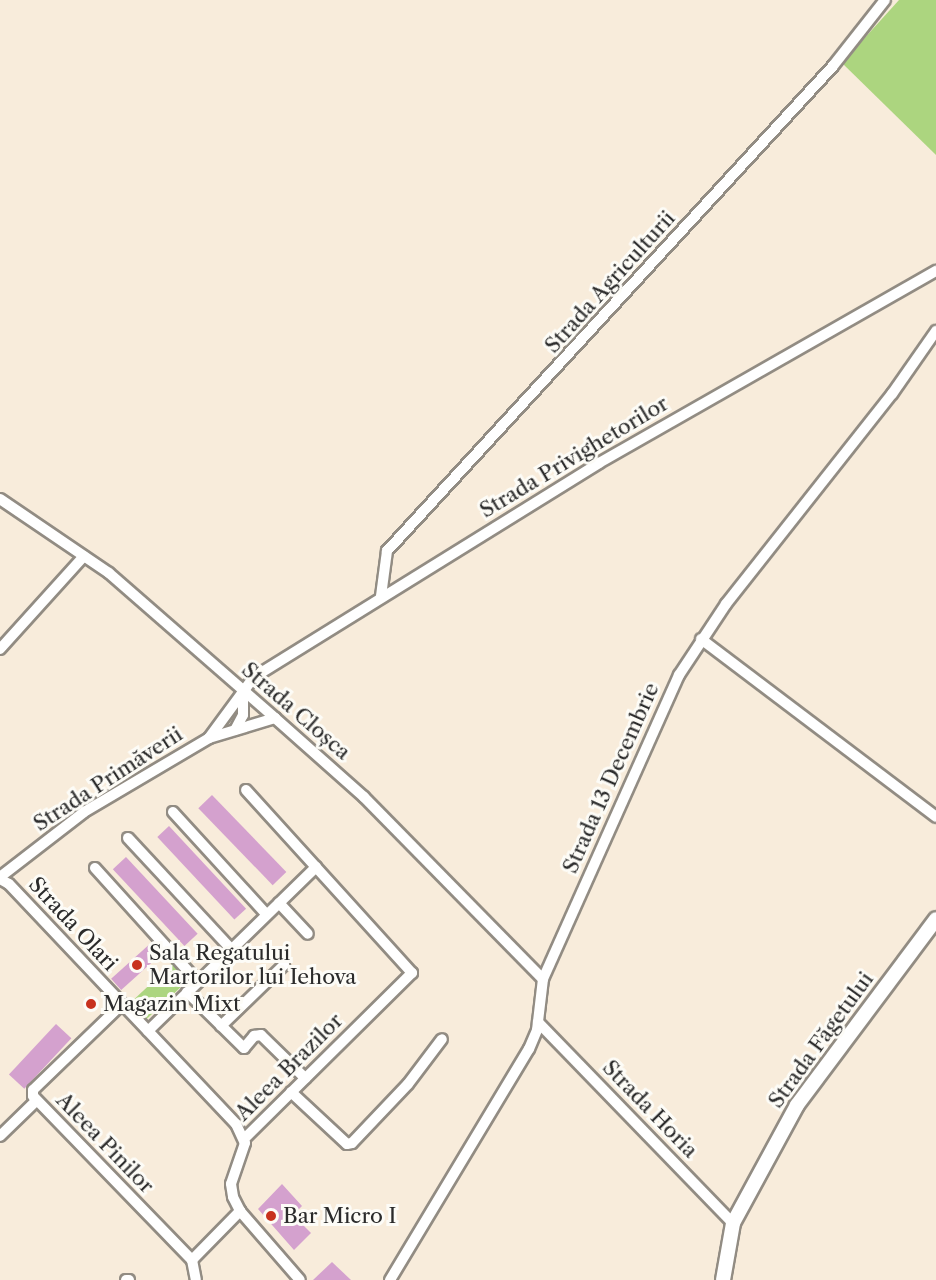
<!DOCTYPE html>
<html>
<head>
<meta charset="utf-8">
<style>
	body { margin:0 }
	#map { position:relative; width:936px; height:1280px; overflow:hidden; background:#f8ecdb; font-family:"Libre Caslon Text",serif }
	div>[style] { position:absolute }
	.green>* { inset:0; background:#acd57f; transform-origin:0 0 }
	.building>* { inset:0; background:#d4a1ce; transform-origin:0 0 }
	.roads { filter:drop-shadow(2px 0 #928c83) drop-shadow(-2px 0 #928c83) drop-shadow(0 2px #928c83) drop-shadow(0 -2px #928c83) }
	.minor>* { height:10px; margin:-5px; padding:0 5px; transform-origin:5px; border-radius:5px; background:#fff }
	.major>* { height:14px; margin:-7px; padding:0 7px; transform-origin:7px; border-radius:7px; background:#fff }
	.dots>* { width:16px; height:16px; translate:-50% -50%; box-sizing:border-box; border:3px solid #fdfcf7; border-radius:50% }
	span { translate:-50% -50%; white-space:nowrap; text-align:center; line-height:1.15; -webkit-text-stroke:6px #fdfcf7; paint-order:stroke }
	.street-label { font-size:21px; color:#2b2b2b }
	.poi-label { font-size:21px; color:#2b2b2b }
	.left { translate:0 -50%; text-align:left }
</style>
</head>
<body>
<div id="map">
	<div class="green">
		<div style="clip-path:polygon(899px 0,936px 0,936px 155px,842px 63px)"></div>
		<div style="left:173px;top:963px;width:23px;height:59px;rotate:47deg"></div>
	</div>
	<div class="building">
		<div style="left:212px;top:795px;width:107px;height:19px;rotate:46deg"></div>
		<div style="left:169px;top:826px;width:113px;height:16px;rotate:47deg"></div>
		<div style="left:126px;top:857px;width:105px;height:18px;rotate:47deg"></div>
		<div style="left:152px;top:942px;width:15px;height:55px;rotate:48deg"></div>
		<div style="left:56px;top:1024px;width:21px;height:69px;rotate:43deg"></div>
		<div style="clip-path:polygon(282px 1184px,302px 1206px,293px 1215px,311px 1233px,294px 1250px,258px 1209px)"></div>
		<div style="clip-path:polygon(332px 1262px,351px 1280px,313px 1280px)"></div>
	</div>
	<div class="roads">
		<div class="minor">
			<div style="left:0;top:499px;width:132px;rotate:34.2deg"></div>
			<div style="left:109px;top:573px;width:220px;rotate:41.1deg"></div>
			<div style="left:275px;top:718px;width:119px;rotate:41.6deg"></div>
			<div style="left:364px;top:797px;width:255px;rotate:45.5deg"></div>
			<div style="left:381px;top:596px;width:45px;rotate:-82.4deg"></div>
			<div style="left:387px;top:551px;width:659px;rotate:-47.4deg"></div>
			<div style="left:833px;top:66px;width:84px;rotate:-51.8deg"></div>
			<div style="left:701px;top:639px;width:295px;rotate:37.1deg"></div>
			<div style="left:0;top:649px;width:125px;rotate:-47.9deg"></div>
			<div style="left:235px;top:730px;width:17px;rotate:-62deg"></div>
			<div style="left:243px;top:715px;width:24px;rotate:-90deg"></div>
			<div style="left:209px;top:738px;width:76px;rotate:-53.6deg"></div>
			<div style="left:254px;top:677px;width:406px;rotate:-31.8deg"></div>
			<div style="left:599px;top:463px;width:388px;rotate:-29.7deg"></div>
			<div style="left:173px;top:812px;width:139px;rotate:47.6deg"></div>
			<div style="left:128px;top:838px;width:151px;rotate:47.1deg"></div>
			<div style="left:95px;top:868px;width:152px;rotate:47.9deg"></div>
			<div style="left:0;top:877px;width:106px;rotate:-37.7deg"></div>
			<div style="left:84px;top:812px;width:145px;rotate:-30.6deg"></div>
			<div style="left:209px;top:738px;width:69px;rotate:-16.9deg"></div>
			<div style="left:0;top:879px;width:10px;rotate:29deg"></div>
			<div style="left:9px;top:884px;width:330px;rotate:46.6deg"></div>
			<div style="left:236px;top:1124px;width:21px;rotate:65deg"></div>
			<div style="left:245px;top:1143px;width:43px;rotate:108.9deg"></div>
			<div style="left:231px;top:1184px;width:13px;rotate:81deg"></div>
			<div style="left:233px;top:1197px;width:16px;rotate:63deg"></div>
			<div style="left:240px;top:1211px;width:91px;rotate:49deg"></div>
			<div style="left:279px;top:903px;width:42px;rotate:46.9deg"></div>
			<div style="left:187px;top:992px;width:80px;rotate:44.5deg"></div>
			<div style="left:244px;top:1048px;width:16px;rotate:-50deg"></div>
			<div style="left:254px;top:1036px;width:7px;rotate:-8deg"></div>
			<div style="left:261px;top:1035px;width:62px;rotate:44.3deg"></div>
			<div style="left:121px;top:1005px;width:122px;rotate:136deg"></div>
			<div style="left:33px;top:1090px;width:6px;rotate:90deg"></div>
			<div style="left:33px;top:1096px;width:228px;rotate:45.9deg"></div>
			<div style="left:538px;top:1022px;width:280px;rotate:45.9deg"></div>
			<div style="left:221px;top:1026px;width:88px;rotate:-44.1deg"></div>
			<div style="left:148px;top:1031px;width:235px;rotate:-44.3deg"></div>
			<div style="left:291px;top:1092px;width:76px;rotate:42.9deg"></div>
			<div style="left:347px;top:1144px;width:5px;rotate:-11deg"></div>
			<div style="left:352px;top:1143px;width:81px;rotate:-46.5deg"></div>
			<div style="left:408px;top:1084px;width:56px;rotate:-52.9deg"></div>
			<div style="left:0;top:1136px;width:50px;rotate:-44.2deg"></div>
			<div style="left:245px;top:1138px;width:235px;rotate:-44.7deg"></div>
			<div style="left:412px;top:973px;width:247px;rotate:-132.2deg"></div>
			<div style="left:192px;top:1260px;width:69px;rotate:-45.6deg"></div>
			<div style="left:192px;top:1260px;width:20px;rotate:79deg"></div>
			<div style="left:126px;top:1280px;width:3px"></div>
			<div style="left:390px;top:1280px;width:270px;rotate:-59deg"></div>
			<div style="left:529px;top:1049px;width:21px;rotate:-67deg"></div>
			<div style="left:537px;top:1030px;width:51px;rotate:-83.3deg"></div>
			<div style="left:543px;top:979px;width:333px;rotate:-65.9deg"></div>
			<div style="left:679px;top:675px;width:85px;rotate:-56.5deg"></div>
			<div style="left:726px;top:604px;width:268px;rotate:-51.7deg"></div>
			<div style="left:892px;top:394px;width:77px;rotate:-55.1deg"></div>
		</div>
		<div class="major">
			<div style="left:723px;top:1280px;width:58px;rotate:-80deg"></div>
			<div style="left:733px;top:1223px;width:134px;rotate:-61.5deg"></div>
			<div style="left:797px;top:1105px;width:232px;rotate:-53.2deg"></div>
		</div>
	</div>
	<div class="dots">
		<div style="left:137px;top:965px;background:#c8321e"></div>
		<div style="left:91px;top:1004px;background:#c8321e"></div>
		<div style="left:271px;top:1216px;background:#c8321e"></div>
	</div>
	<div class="street-label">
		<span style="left:610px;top:282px;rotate:-48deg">Strada Agriculturii</span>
		<span style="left:574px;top:457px;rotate:-31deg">Strada Privighetorilor</span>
		<span style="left:296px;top:711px;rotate:41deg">Strada Cloșca</span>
		<span style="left:611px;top:778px;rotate:-66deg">Strada 13 Decembrie</span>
		<span style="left:108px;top:779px;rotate:-33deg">Strada Primăverii</span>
		<span style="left:73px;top:924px;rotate:47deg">Strada Olari</span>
		<span style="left:821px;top:1040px;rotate:-54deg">Strada Făgetului</span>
		<span style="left:289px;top:1067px;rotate:-45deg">Aleea Brazilor</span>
		<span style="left:650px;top:1109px;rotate:46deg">Strada Horia</span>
		<span style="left:105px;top:1143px;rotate:46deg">Aleea Pinilor</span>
	</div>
	<div class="poi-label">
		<span class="left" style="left:149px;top:965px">Sala Regatului<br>Martorilor lui Iehova</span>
		<span class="left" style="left:103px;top:1004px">Magazin Mixt</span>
		<span class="left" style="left:283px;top:1216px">Bar Micro I</span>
	</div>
</div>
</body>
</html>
